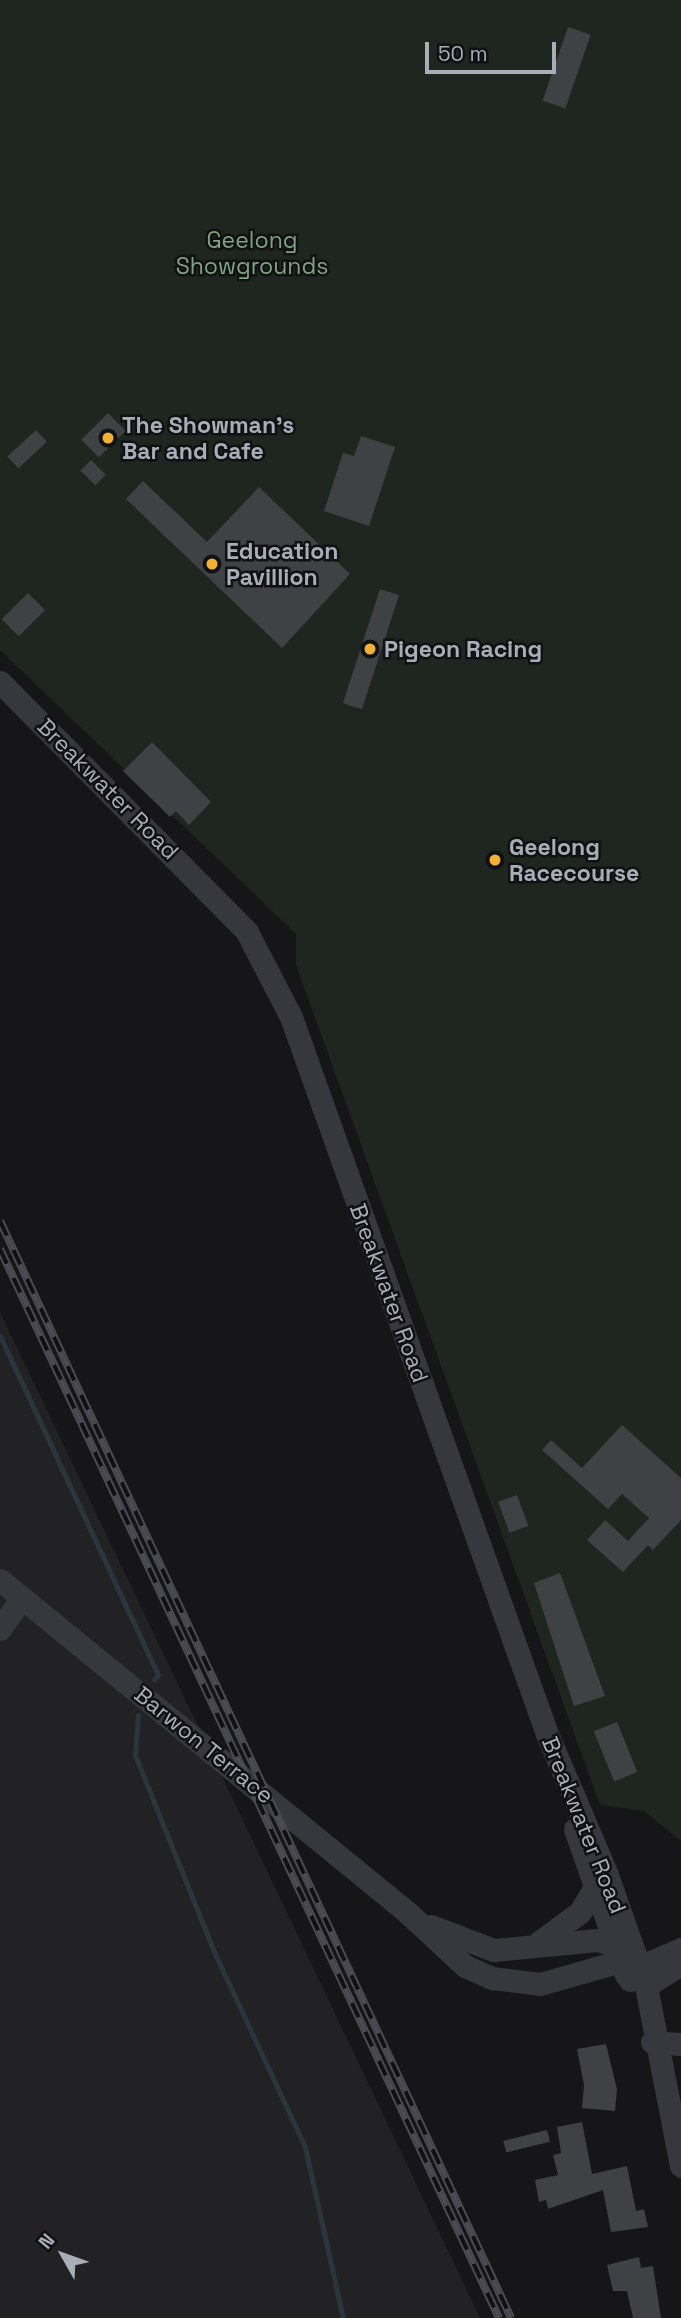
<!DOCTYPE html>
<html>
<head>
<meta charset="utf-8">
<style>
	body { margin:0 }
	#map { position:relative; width:681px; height:2318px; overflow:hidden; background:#161618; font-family:"Space Grotesk",sans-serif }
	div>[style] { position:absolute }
	.built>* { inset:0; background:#222225 }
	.green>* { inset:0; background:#1e261f }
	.stream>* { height:5px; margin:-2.5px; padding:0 2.5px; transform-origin:2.5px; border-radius:2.5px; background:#2c353c }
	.building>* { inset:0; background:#404145; transform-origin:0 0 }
	.minor>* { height:23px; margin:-11.5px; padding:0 11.5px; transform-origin:11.5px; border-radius:11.5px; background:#37383d }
	.rail>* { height:8px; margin-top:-4px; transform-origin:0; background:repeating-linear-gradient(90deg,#111113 0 16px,#4a4c52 0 32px); box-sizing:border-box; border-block:2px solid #4a4c52 }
	.dots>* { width:19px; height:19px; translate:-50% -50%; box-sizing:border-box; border:4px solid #111113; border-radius:50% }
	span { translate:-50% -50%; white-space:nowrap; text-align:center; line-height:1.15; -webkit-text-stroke:5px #111113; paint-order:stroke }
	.park-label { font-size:23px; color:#7fa381 }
	.poi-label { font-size:23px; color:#a8adb8; font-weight:700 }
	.left { translate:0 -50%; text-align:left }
	.street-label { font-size:23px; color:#a8adb8 }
	.north { position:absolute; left:28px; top:2220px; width:70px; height:70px; -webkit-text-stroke:5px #111113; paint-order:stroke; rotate:310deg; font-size:19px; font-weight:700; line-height:28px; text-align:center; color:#a8adb8 }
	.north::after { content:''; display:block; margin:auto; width:24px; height:32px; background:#a8adb8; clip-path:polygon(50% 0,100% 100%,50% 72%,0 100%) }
	.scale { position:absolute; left:425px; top:42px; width:131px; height:32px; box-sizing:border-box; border:4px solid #a8adb8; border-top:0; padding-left:9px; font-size:21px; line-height:24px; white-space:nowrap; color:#a8adb8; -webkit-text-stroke:5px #111113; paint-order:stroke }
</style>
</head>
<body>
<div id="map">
	<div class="built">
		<div style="clip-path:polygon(0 1312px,242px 1818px,480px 2318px,0 2318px)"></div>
	</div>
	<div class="green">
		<div style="clip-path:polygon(0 0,681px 0,681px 1841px,644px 1811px,600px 1805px,296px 965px,296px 934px,0 650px)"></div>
	</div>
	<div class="stream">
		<div style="left:0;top:1336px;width:374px;rotate:65deg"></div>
		<div style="left:158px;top:1675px;width:6px;rotate:129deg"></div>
		<div style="left:138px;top:1715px;width:40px;rotate:94.3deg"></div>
		<div style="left:135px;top:1755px;width:217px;rotate:68.1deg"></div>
		<div style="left:216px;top:1956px;width:211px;rotate:65deg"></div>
		<div style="left:305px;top:2147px;width:175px;rotate:77.5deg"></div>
	</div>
	<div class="building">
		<div style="left:568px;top:27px;width:24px;height:78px;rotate:19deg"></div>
		<div style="left:108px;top:413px;width:25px;height:38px;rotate:45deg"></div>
		<div style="left:36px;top:430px;width:16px;height:39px;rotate:47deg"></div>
		<div style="clip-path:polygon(361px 436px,395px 447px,369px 526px,324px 511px,343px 453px,354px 456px)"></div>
		<div style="left:91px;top:460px;width:21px;height:15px;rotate:45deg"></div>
		<div style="clip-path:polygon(143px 481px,207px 542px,259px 487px,350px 574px,282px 648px,126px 499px)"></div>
		<div style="left:380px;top:589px;width:20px;height:120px;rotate:18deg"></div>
		<div style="left:28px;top:593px;width:24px;height:37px;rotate:45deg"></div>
		<div style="clip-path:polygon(152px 742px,211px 802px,189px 825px,176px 811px,170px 817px,123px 771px)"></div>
		<div style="clip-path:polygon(622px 1425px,681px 1478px,681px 1520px,653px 1550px,648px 1545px,623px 1572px,587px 1540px,605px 1520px,628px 1541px,649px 1518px,622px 1494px,608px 1509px,542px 1450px,551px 1440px,582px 1468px)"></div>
		<div style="left:517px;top:1495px;width:33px;height:20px;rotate:70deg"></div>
		<div style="clip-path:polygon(560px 1573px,605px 1696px,574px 1706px,534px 1583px)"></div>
		<div style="left:617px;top:1722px;width:54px;height:25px;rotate:68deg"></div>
		<div style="clip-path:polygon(606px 2044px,617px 2089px,615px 2111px,582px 2108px,584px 2085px,577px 2049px)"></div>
		<div style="clip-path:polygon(582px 2122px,592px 2174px,627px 2166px,636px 2211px,644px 2209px,648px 2227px,611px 2232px,603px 2190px,548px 2209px,546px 2200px,539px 2202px,535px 2180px,558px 2175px,553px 2155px,561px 2153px,557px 2127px)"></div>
		<div style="left:547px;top:2130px;width:12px;height:45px;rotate:76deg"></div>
		<div style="clip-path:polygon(639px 2257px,641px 2268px,653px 2266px,661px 2318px,633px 2318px,627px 2291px,613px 2291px,607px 2265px)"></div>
	</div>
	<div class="minor">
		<div style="left:0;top:682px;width:351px;rotate:45.3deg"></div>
		<div style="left:247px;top:932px;width:96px;rotate:62.6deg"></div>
		<div style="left:291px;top:1017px;width:761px;rotate:70.35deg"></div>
		<div style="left:547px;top:1734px;width:153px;rotate:66.9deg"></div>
		<div style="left:607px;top:1875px;width:118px;rotate:70.6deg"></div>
		<div style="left:646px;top:1986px;width:183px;rotate:79deg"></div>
		<div style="left:0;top:1580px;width:525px;rotate:39.2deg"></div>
		<div style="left:407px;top:1912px;width:79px;rotate:43deg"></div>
		<div style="left:465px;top:1966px;width:30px;rotate:24deg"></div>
		<div style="left:492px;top:1978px;width:48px;rotate:7.1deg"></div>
		<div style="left:540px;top:1984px;width:99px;rotate:-15.9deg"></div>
		<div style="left:0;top:1629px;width:38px;rotate:-55deg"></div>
		<div style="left:575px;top:1829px;width:155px;rotate:70.7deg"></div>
		<div style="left:431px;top:1926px;width:67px;rotate:20.9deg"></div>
		<div style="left:494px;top:1950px;width:104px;rotate:-5.5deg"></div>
		<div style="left:598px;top:1940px;width:26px;rotate:18deg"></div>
		<div style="left:538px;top:1943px;width:52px;rotate:-36.4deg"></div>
		<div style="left:580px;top:1912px;width:26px;rotate:-59deg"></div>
		<div style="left:630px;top:1980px;width:16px;rotate:-55deg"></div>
		<div style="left:639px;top:1967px;width:46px;rotate:-23.2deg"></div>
		<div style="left:646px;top:1986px;width:41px;rotate:-32.2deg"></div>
		<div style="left:652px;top:2042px;width:29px;rotate:4deg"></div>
	</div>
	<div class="rail">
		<div style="left:0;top:1221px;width:1210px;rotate:65.02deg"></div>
		<div style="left:0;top:1249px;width:1180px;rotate:64.98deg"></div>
	</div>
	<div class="dots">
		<div style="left:108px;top:438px;background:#f2b134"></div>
		<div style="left:212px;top:564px;background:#f2b134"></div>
		<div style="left:370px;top:649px;background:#f2b134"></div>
		<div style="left:495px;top:860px;background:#f2b134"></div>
	</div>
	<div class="park-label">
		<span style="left:252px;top:253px">Geelong<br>Showgrounds</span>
	</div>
	<div class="poi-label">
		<span class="left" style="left:122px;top:438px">The Showman's<br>Bar and Cafe</span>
		<span class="left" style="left:226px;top:564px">Education<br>Pavillion</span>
		<span class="left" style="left:384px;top:649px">Pigeon Racing</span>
		<span class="left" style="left:509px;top:860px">Geelong<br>Racecourse</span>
	</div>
	<div class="street-label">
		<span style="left:108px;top:789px;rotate:45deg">Breakwater Road</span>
		<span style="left:389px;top:1293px;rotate:70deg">Breakwater Road</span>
		<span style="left:204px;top:1745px;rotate:39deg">Barwon Terrace</span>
		<span style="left:584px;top:1825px;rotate:68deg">Breakwater Road</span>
	</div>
	<div class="north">N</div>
	<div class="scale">50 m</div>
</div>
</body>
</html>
